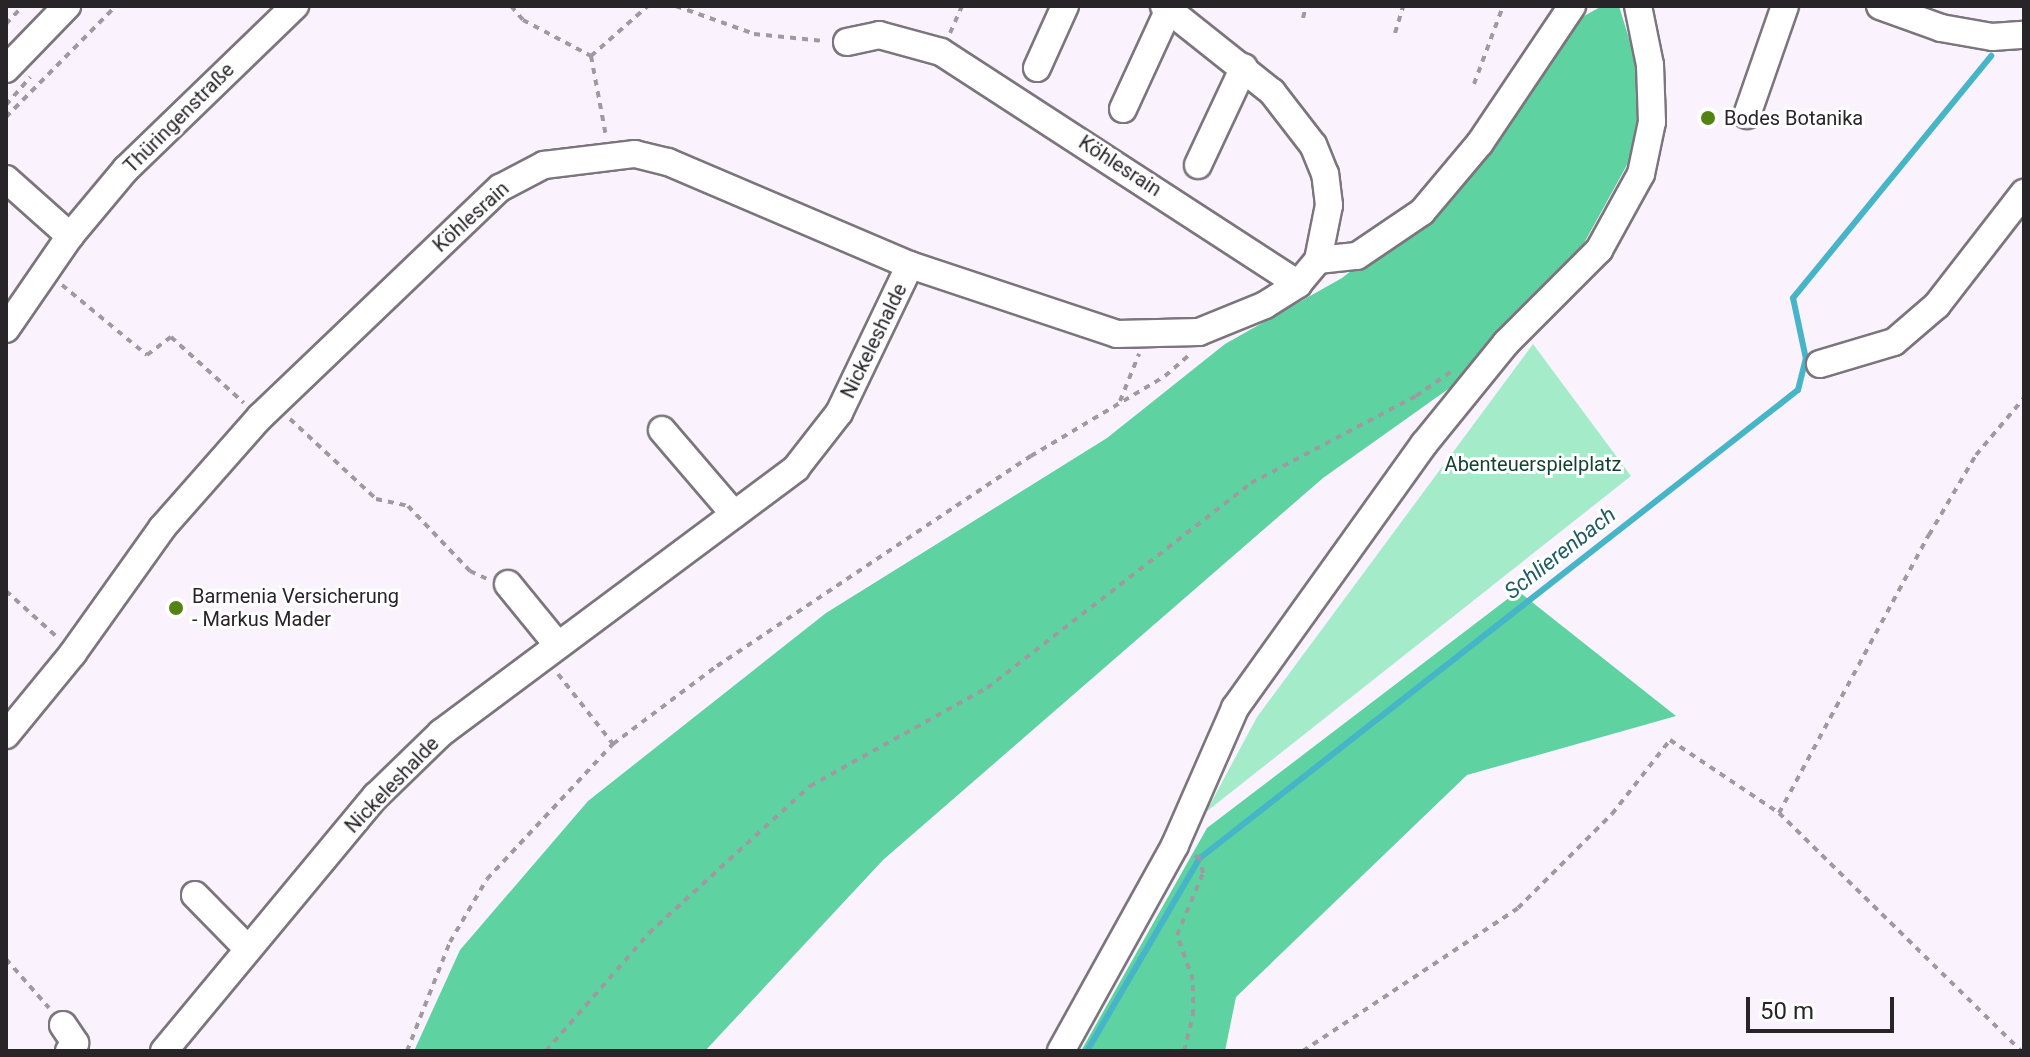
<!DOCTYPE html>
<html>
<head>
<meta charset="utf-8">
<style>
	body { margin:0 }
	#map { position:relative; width:2030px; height:1057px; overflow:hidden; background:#faf2fc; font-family:Roboto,sans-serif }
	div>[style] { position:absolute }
	.green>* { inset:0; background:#a4ecc9 }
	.forest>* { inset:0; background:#5fd2a1 }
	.stream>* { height:6px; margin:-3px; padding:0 3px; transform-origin:3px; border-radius:3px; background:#46b5c7 }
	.path>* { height:4px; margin-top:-2px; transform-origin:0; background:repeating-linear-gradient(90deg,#9f99a0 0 6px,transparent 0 12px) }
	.roads { filter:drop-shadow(2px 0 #7c757d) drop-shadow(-2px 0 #7c757d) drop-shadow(0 2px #7c757d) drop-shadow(0 -2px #7c757d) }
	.minor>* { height:26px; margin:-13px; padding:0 13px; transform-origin:13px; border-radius:13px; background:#fff }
	.dots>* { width:22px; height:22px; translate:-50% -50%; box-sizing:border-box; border:4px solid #fff; border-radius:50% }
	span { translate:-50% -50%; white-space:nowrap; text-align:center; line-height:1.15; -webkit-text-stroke:6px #fff; paint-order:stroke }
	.street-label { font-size:20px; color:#282529 }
	.poi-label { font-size:20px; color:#282529 }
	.left { translate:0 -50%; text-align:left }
	.park-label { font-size:20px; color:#134431 }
	.water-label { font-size:22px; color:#1f5c66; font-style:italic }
	.frame { position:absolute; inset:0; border:8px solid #282529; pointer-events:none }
	.scale { position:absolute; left:1746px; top:997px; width:148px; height:36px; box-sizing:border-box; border:4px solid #282529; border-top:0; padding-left:10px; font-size:24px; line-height:28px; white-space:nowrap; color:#282529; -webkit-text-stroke:6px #fff; paint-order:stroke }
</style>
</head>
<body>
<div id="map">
	<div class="green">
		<div style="clip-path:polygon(1533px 344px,1631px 476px,1206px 812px,1257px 717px)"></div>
	</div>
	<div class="forest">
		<div style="clip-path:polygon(1602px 6px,1619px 6px,1642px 81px,1639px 143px,1583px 245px,1468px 375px,1323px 478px,883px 860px,705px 1051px,414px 1051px,460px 950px,588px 801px,826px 613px,1107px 438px,1225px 344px,1342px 278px,1433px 207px,1568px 25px)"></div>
		<div style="clip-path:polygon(1518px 591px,1676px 716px,1467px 775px,1236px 997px,1225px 1051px,1081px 1051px,1207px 828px)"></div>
	</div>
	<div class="stream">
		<div style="left:1087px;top:1051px;width:224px;rotate:-59.7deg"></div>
		<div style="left:1200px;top:858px;width:759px;rotate:-38.05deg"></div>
		<div style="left:1798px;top:390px;width:32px;rotate:-76deg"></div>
		<div style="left:1806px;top:359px;width:62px;rotate:-102deg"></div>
		<div style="left:1793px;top:298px;width:313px;rotate:-50.7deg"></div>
	</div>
	<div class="path">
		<div style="left:511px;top:6px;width:18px;rotate:49deg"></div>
		<div style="left:523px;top:20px;width:77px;rotate:27.9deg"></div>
		<div style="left:676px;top:6px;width:83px;rotate:19.7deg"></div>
		<div style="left:754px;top:34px;width:70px;rotate:5.7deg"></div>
		<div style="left:1303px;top:18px;width:12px;rotate:-76deg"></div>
		<div style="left:6px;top:24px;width:25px;rotate:-47deg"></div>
		<div style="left:950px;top:33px;width:30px;rotate:-66deg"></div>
		<div style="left:1395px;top:33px;width:28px;rotate:-73deg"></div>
		<div style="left:591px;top:56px;width:81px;rotate:79.4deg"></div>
		<div style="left:591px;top:56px;width:76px;rotate:-41.3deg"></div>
		<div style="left:1474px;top:84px;width:83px;rotate:-69.6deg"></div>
		<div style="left:6px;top:105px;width:37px;rotate:-49deg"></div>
		<div style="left:6px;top:117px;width:156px;rotate:-45.3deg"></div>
		<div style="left:62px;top:285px;width:110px;rotate:39.5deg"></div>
		<div style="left:147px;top:355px;width:30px;rotate:-37deg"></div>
		<div style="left:171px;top:337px;width:98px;rotate:42.1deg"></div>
		<div style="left:1120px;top:401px;width:51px;rotate:-68deg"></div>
		<div style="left:290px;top:419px;width:117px;rotate:42.9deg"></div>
		<div style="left:376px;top:499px;width:33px;rotate:12deg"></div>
		<div style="left:408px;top:506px;width:90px;rotate:46.4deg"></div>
		<div style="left:470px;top:571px;width:19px;rotate:25deg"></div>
		<div style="left:6px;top:591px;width:69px;rotate:42deg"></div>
		<div style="left:558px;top:674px;width:89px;rotate:51.8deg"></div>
		<div style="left:1779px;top:813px;width:316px;rotate:-61.7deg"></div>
		<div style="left:1929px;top:535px;width:93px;rotate:-59.6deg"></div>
		<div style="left:1976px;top:455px;width:75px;rotate:-49.9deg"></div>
		<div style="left:6px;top:959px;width:65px;rotate:48.7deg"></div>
		<div style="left:407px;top:1051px;width:117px;rotate:-68.5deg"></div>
		<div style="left:450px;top:942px;width:73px;rotate:-59.6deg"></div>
		<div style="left:487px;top:879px;width:185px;rotate:-47deg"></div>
		<div style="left:613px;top:744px;width:130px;rotate:-36.9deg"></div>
		<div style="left:717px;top:666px;width:378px;rotate:-33.8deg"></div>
		<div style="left:1031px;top:456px;width:156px;rotate:-30.8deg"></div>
		<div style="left:1165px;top:376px;width:35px;rotate:-41deg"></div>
		<div style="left:546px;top:1051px;width:157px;rotate:-48.9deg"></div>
		<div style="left:649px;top:933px;width:218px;rotate:-42.4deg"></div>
		<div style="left:810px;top:786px;width:202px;rotate:-29deg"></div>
		<div style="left:987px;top:688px;width:334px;rotate:-37.8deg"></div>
		<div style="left:1251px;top:483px;width:187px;rotate:-27.8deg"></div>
		<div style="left:1416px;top:396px;width:44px;rotate:-34.8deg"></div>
		<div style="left:1184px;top:1051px;width:37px;rotate:-76deg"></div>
		<div style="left:1193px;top:1015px;width:35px;rotate:-90deg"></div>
		<div style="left:1193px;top:980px;width:48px;rotate:-109.6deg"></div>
		<div style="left:1177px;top:935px;width:67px;rotate:-67.2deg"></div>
		<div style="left:1203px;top:873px;width:15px;rotate:-101deg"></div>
		<div style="left:1200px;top:858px;width:8px;rotate:-157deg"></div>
		<div style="left:1303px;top:1051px;width:258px;rotate:-33.6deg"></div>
		<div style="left:1518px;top:908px;width:133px;rotate:-45deg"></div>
		<div style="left:1612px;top:814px;width:94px;rotate:-51.9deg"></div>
		<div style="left:1670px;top:740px;width:131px;rotate:33.8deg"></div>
		<div style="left:1779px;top:813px;width:339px;rotate:44.5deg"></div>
	</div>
	<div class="roads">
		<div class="minor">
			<div style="left:1880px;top:6px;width:65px;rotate:19.8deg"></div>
			<div style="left:1941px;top:28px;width:52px;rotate:10deg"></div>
			<div style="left:1992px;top:37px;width:32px;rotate:-4deg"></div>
			<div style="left:847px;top:42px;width:33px;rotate:-12deg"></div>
			<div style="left:879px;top:35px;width:64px;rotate:15.3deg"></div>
			<div style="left:941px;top:52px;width:426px;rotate:33deg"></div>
			<div style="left:1037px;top:68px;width:68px;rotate:-65.7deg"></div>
			<div style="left:6px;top:69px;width:88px;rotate:-45.9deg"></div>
			<div style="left:1123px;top:109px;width:110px;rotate:-65.3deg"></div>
			<div style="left:1747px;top:115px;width:115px;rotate:-70.8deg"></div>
			<div style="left:1198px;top:165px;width:108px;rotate:-64.9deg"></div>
			<div style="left:6px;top:179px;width:86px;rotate:41.7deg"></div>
			<div style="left:1318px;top:260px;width:39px;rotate:-6deg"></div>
			<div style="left:1357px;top:256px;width:78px;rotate:-34.1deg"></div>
			<div style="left:1422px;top:212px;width:90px;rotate:-50deg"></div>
			<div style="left:1480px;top:143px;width:165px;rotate:-56.1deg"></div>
			<div style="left:6px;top:329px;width:113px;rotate:-55.5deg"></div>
			<div style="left:70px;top:236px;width:87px;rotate:-50.1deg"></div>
			<div style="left:126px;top:169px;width:235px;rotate:-44deg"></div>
			<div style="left:1820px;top:364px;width:77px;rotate:-16.6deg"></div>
			<div style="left:1894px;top:342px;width:57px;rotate:-40.7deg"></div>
			<div style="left:1937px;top:305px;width:142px;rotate:-52.2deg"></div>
			<div style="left:662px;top:430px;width:111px;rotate:49.4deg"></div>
			<div style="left:508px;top:584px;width:77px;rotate:50.8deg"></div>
			<div style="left:6px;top:735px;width:106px;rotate:-50.7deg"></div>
			<div style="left:73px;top:653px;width:153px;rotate:-54.5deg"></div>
			<div style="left:162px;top:528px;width:148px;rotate:-48.6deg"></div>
			<div style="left:260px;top:417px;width:332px;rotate:-43.7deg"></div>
			<div style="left:500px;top:188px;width:50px;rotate:-27.6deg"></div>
			<div style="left:544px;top:165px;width:92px;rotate:-6.9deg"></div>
			<div style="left:635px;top:154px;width:34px;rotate:14deg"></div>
			<div style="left:668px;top:162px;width:263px;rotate:23.1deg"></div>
			<div style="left:910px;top:265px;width:218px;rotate:18.4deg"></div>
			<div style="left:1117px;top:334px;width:82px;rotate:-1.4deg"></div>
			<div style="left:1199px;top:332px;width:71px;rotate:-22.2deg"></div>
			<div style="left:1265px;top:305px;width:39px;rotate:-32deg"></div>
			<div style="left:1298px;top:284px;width:31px;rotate:-50deg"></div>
			<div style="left:1318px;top:260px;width:56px;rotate:-78.7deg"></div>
			<div style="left:1329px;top:205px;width:31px;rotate:-97deg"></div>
			<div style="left:1325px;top:174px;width:31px;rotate:-112deg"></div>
			<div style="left:1313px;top:145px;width:67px;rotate:-127.7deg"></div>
			<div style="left:1272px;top:92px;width:138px;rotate:-141.5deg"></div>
			<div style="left:195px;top:895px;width:74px;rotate:45.5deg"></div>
			<div style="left:63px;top:1025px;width:22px;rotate:56deg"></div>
			<div style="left:75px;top:1043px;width:10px;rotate:127deg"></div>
			<div style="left:164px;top:1051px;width:332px;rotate:-50.3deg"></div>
			<div style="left:376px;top:796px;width:91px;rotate:-44.1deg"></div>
			<div style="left:441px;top:733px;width:443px;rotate:-36.7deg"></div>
			<div style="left:796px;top:468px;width:70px;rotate:-52deg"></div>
			<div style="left:839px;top:413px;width:164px;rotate:-64.4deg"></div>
			<div style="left:1061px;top:1051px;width:235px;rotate:-61deg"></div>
			<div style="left:1175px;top:845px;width:150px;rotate:-66.3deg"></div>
			<div style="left:1235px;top:708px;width:325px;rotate:-54.4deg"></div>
			<div style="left:1424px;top:444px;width:130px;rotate:-50.9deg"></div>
			<div style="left:1506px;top:343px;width:132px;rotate:-45deg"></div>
			<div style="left:1599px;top:250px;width:87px;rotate:-61.1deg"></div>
			<div style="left:1641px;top:174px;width:53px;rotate:-78.1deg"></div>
			<div style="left:1652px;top:122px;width:57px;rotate:-92deg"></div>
			<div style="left:1650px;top:65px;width:60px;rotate:-101.5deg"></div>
		</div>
	</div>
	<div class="dots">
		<div style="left:1708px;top:118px;background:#538313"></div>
		<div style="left:176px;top:608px;background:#538313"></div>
	</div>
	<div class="street-label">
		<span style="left:179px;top:118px;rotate:-45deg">Thüringenstraße</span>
		<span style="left:1120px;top:166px;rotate:33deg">Köhlesrain</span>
		<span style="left:471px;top:217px;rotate:-42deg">Köhlesrain</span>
		<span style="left:874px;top:341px;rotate:-64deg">Nickeleshalde</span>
		<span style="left:392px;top:785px;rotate:-46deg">Nickeleshalde</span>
	</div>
	<div class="poi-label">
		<span class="left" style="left:1724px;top:118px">Bodes Botanika</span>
		<span class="left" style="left:192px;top:608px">Barmenia Versicherung<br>- Markus Mader</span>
	</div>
	<div class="park-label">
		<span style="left:1533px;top:464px">Abenteuerspielplatz</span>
	</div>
	<div class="water-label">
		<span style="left:1560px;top:553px;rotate:-38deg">Schlierenbach</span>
	</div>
	<div class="frame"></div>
	<div class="scale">50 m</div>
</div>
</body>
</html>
